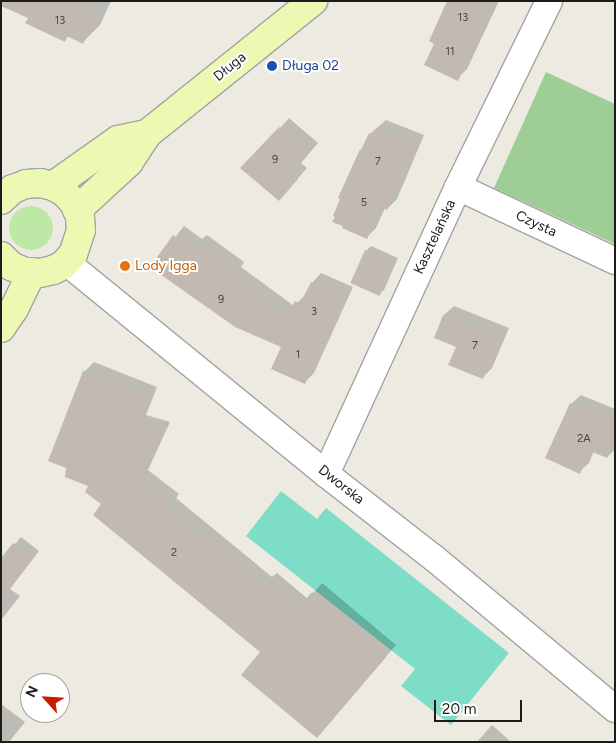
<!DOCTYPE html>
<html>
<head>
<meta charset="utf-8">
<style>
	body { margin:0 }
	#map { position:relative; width:616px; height:743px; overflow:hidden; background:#edebe1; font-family:Figtree,sans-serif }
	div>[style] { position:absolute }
	.grass>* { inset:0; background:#bde8a6 }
	.round { border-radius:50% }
	.forest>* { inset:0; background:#9ecd96 }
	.pitch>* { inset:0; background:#7eddc6 }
	.shadow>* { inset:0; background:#0003 }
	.building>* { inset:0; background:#c2bab1; transform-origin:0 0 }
	.roads { filter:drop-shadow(1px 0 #a3a3a3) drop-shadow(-1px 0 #a3a3a3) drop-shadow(0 1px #a3a3a3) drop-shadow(0 -1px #a3a3a3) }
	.street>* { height:26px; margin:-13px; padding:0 13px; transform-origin:13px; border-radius:13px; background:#fff }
	.secondary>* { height:28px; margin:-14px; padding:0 14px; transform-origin:14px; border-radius:14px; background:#ecf9b3 }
	.dots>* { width:14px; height:14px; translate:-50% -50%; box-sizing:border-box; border:2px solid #fff; border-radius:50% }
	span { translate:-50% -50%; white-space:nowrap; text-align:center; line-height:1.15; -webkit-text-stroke:4px #fff; paint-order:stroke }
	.number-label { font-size:11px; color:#464441 }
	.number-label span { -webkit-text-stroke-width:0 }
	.transit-label { font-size:14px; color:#164399 }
	.left { translate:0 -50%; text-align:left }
	.street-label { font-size:14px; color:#1c1c1c }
	.food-label { font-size:14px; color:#c56008 }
	.frame { position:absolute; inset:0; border:2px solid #1c1c1c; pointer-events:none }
	.north { position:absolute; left:20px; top:673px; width:50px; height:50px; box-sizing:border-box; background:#fff; border:1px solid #a4a4a4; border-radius:50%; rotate:296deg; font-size:14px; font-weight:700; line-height:20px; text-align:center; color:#1c1c1c }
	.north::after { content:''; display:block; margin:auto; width:18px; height:22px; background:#c81c00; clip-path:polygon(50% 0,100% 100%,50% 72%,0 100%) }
	.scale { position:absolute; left:434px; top:700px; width:88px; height:22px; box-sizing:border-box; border:2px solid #1c1c1c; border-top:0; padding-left:6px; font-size:15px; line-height:18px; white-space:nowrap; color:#1c1c1c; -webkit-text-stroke:4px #fff; paint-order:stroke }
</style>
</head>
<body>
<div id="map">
	<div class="grass">
		<div class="round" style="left:9px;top:206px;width:44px;height:44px"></div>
	</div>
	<div class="forest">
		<div style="clip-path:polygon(546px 72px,615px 104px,615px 244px,494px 188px)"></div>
	</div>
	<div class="pitch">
		<div style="clip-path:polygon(281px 491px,317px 519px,326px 508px,509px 653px,451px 725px,401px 686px,415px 669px,246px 536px)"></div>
	</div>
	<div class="shadow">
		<div style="clip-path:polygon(13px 1px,111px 1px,100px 25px,83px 42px,69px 36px,64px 40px,29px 17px)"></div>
		<div style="clip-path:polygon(448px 1px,499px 1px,467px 69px,457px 79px,435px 43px)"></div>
		<div style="clip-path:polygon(289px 118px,318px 143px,301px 163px,307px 168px,279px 200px,280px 128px)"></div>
		<div style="clip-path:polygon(386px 120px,424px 135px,397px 199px,387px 209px,385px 208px,376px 228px,366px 238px,370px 134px)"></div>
		<div style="clip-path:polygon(184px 226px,202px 239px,207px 235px,244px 262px,241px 267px,294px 306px,307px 293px,312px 283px,321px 273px,353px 287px,314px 373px,304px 383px,282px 346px,152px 267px)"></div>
		<div style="clip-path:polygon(371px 246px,398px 258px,384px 290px,379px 294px,366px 251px)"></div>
		<div style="clip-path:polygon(454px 306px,509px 328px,492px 368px,482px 378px,458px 346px,436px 337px,444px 315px)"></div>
		<div style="clip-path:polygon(94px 362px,157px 387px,146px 415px,170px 422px,148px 470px,179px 494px,176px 498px,272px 577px,277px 573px,308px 599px,322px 583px,396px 645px,317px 737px,262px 652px,103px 504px,89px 485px,84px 372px)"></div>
		<div style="clip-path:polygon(581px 395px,615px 409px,615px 450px,607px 457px,594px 451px,589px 463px,579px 472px,571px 404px)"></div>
		<div style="clip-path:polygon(21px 537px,39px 551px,10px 589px,20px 596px,1px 620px,1px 560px)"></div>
		<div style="clip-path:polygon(1px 704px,25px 722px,9px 742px,1px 742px)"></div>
		<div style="clip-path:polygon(492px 725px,511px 742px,477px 742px)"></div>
	</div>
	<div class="building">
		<div style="clip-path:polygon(1px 1px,83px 1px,80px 8px,96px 15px,83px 44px,67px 36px,65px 42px,25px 23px,28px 18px,1px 6px)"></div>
		<div style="clip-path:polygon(447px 1px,495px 1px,458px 81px,424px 65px,434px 44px,429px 41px)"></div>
		<div style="clip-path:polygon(279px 127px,309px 153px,292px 173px,298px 179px,279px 201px,240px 168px)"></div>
		<div style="clip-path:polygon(375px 129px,415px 145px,387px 210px,381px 208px,367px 239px,342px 228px,343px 226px,332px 222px,335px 217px,333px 216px,340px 199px,338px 198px,360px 149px,361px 150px,369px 133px,373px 135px)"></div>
		<div style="clip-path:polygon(173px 235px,192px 249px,196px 243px,236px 272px,232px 277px,287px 318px,295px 301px,300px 304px,311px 282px,344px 297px,305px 384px,271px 369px,281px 347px,235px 327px,150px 267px)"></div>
		<div style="left:365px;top:250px;width:32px;height:36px;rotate:24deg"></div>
		<div style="clip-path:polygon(443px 315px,500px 338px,483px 379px,448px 365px,456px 347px,434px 338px)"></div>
		<div style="clip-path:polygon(83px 371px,148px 397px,137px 425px,162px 432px,139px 480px,170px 505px,167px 508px,262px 586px,266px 581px,298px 608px,312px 592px,387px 656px,317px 738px,241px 675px,260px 652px,93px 515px,101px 504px,85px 492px,88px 486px,65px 477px,66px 468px,48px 461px)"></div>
		<div style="clip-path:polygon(570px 403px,615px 424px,615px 443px,607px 458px,590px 451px,580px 474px,545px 458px)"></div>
		<div style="clip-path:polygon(13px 543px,33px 558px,1px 600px,1px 558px)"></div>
	</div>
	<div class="roads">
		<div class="street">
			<div style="left:458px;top:187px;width:174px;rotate:25.2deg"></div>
			<div style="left:66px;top:262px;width:335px;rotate:39.2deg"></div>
			<div style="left:326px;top:474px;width:137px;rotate:37.9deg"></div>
			<div style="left:434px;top:558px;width:236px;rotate:39.8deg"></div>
			<div style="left:326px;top:474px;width:316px;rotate:-65.3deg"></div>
			<div style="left:458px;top:187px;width:207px;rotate:-63.9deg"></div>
		</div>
		<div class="secondary">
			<div style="left:53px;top:186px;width:80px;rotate:-35.3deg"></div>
			<div style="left:118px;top:140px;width:30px;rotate:-12deg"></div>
			<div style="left:1px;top:200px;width:16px;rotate:-43deg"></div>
			<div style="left:13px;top:189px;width:14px;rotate:-21deg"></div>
			<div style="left:26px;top:184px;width:14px;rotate:-4deg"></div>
			<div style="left:40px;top:183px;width:13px;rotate:13deg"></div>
			<div style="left:53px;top:186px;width:14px;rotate:30deg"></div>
			<div style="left:65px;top:193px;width:13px;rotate:48deg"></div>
			<div style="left:74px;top:203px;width:14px;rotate:65deg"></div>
			<div style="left:80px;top:216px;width:14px;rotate:86deg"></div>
			<div style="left:81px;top:230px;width:25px;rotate:108deg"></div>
			<div style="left:73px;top:254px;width:15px;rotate:132deg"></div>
			<div style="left:63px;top:265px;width:11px;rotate:153deg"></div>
			<div style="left:53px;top:270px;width:13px;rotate:167deg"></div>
			<div style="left:40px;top:273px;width:15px;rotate:-176deg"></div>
			<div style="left:25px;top:272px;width:15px;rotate:-157deg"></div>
			<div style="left:11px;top:266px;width:14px;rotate:-135deg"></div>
			<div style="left:77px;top:210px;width:71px;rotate:-42.7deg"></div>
			<div style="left:129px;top:162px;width:33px;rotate:-57deg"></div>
			<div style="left:147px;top:134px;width:213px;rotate:-38.7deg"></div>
			<div style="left:1px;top:328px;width:23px;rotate:-56deg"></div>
			<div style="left:14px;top:309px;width:41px;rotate:-64.1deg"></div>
		</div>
	</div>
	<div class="dots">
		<div style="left:272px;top:66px;background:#1a4fb4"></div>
		<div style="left:125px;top:266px;background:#e8710a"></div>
	</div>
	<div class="number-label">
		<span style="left:463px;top:18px">13</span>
		<span style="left:60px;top:21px">13</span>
		<span style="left:450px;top:52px">11</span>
		<span style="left:275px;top:160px">9</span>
		<span style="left:378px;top:162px">7</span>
		<span style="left:364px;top:203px">5</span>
		<span style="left:221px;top:300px">9</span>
		<span style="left:314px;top:312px">3</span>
		<span style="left:475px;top:346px">7</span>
		<span style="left:298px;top:355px">1</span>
		<span style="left:584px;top:439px">2A</span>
		<span style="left:174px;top:553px">2</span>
	</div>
	<div class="transit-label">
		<span class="left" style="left:282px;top:66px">Długa 02</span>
	</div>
	<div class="street-label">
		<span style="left:230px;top:67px;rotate:-39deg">Długa</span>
		<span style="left:536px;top:224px;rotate:25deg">Czysta</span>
		<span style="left:435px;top:237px;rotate:-65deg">Kasztelańska</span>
		<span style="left:341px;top:485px;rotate:38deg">Dworska</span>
	</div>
	<div class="food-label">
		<span class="left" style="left:135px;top:266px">Lody Igga</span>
	</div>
	<div class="frame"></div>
	<div class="north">N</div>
	<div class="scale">20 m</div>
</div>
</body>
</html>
